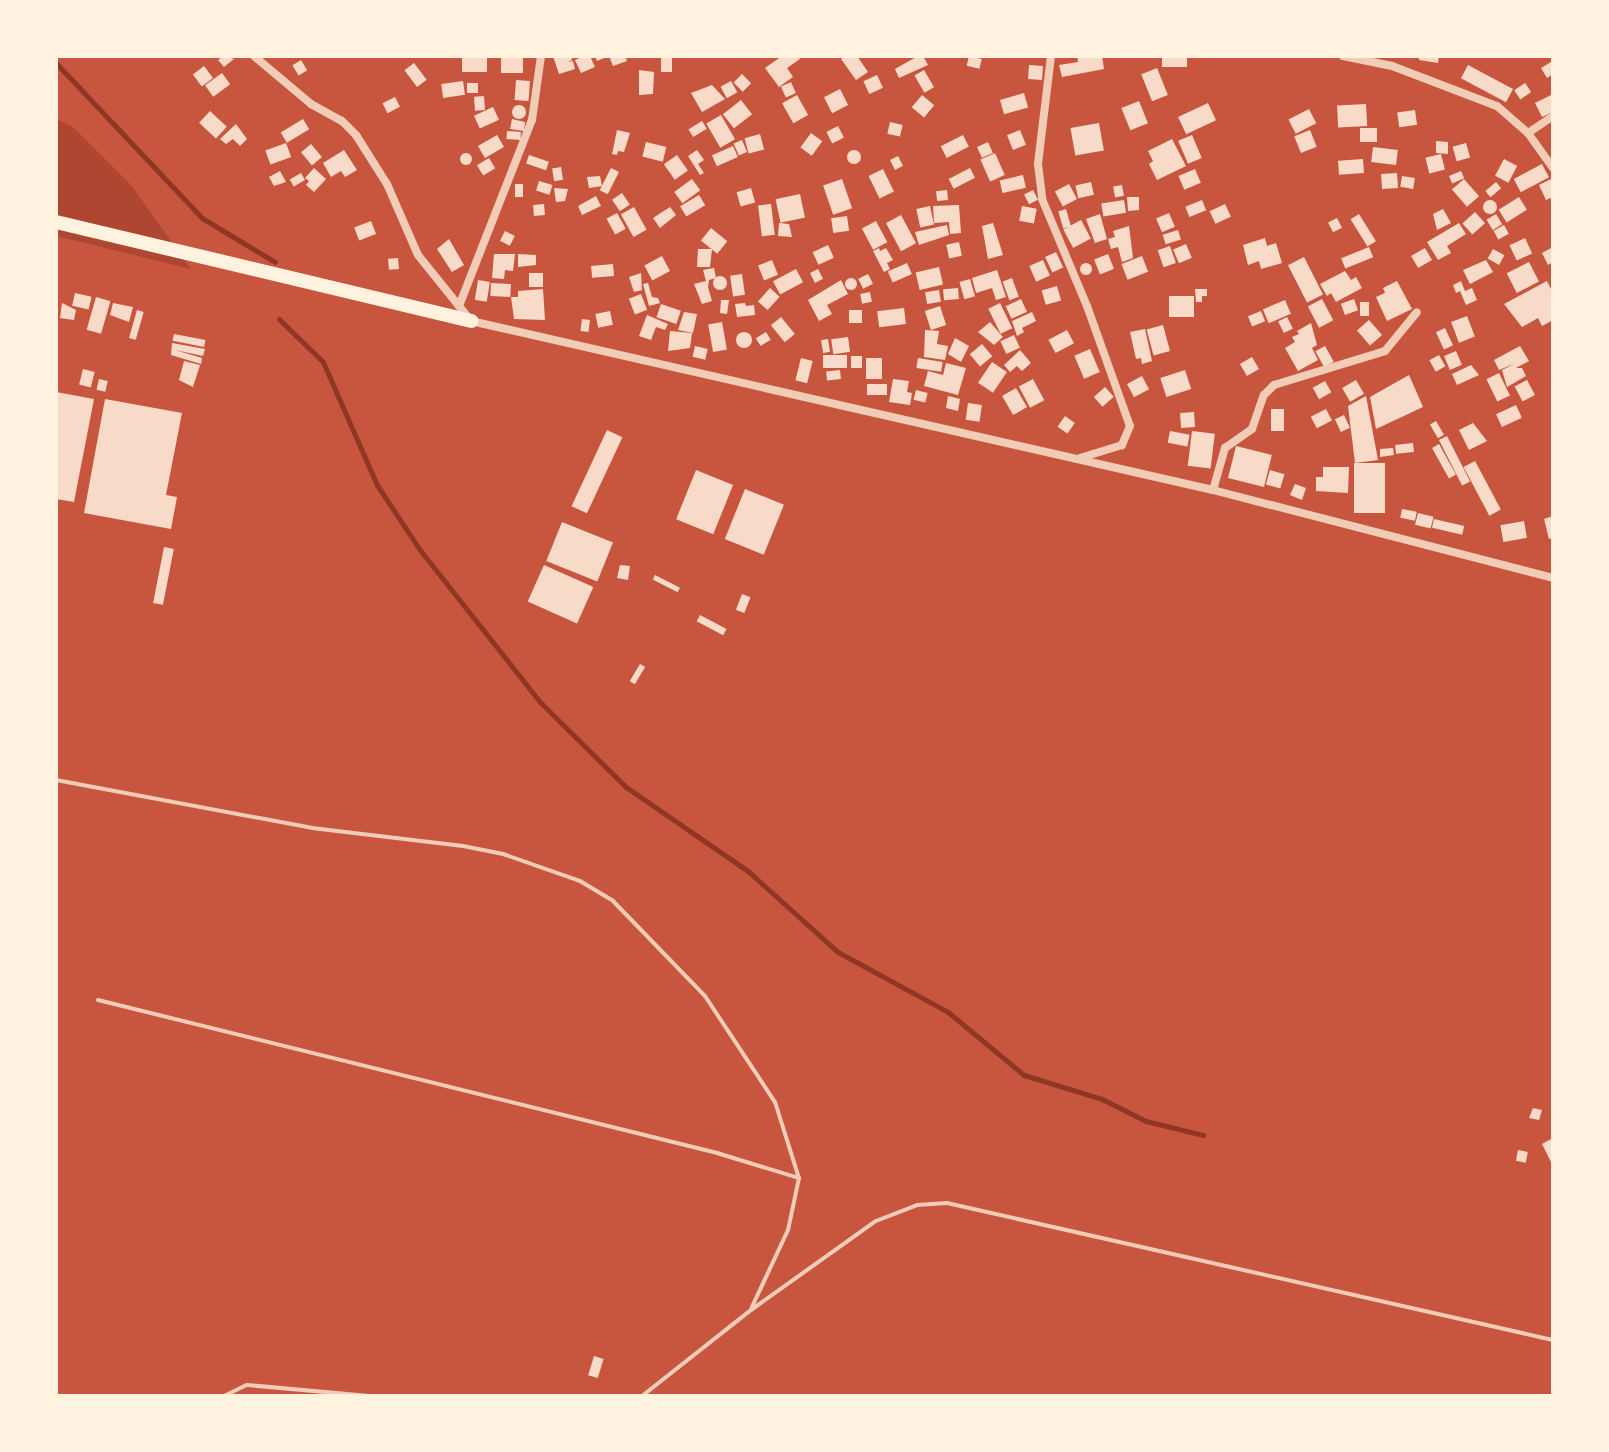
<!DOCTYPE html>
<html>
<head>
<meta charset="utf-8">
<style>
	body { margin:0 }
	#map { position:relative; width:1609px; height:1452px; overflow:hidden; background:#c8553d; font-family:Helvetica,sans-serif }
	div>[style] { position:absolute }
	.green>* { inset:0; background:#ae4732 }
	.stream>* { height:5px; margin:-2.5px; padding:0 2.5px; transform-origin:2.5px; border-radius:2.5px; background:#8f3625 }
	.building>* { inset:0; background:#f7dbc8; transform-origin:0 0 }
	.round { border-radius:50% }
	.service>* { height:4px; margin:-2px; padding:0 2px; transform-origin:2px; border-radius:2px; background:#f1ccb7 }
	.minor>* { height:8px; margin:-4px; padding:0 4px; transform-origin:4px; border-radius:4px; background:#f1ccb7 }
	.primary>* { height:14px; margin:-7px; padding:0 7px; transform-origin:7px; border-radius:7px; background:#fff3e0 }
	span { translate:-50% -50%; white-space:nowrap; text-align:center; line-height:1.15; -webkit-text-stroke:8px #fff3e0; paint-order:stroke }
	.frame { position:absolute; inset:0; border:58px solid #fff3e0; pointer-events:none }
</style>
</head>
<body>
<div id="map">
	<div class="green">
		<div style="clip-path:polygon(56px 119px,73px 127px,131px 185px,191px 269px,56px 236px)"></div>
	</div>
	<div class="stream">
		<div style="left:56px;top:63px;width:213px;rotate:46.7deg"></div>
		<div style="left:202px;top:218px;width:85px;rotate:31.1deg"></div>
		<div style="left:279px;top:319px;width:62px;rotate:44.3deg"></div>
		<div style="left:323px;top:362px;width:134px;rotate:66.3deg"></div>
		<div style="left:377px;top:485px;width:78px;rotate:56.5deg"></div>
		<div style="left:420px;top:550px;width:194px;rotate:51.7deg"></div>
		<div style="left:540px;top:702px;width:121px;rotate:44.7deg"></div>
		<div style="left:626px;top:787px;width:150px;rotate:34.6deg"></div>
		<div style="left:749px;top:872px;width:120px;rotate:42deg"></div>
		<div style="left:838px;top:952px;width:125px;rotate:28.6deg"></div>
		<div style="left:948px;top:1012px;width:99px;rotate:39.7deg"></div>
		<div style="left:1024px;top:1075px;width:82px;rotate:17.1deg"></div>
		<div style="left:1102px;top:1099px;width:49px;rotate:26.6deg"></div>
		<div style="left:1146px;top:1121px;width:59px;rotate:13.8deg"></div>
	</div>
	<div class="building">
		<div style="clip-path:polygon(224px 56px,234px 59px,224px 67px,218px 60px)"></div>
		<div style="left:487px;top:56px;width:16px;height:25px;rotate:90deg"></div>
		<div style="clip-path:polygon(553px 56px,571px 56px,572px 60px,568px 62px,573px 61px,575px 69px,559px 74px)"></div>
		<div style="clip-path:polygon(584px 56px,590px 56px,595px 67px,581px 73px,575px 60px)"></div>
		<div style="clip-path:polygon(595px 56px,625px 56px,627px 61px,613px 66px,609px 56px,597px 61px)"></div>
		<div style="left:661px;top:56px;width:11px;height:16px"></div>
		<div style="clip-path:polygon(782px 56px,798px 56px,800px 59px,787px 68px,793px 77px,779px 87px,765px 68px)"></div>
		<div style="clip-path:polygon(845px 56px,857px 56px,868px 72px,856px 80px,841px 59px)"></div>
		<div style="clip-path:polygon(918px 56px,923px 56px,928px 65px,899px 78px,895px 69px)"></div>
		<div style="left:969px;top:56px;width:13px;height:10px;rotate:13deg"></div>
		<div style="clip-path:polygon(1077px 56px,1102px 56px,1104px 69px,1062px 77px,1059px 65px,1078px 62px)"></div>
		<div style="left:1162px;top:56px;width:25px;height:11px"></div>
		<div style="clip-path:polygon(1419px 56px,1439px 56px,1438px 63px,1419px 60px)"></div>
		<div style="left:523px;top:58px;width:15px;height:22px;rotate:90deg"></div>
		<div style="left:301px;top:60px;width:12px;height:10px;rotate:59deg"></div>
		<div style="clip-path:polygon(1551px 62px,1553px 74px,1547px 78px,1541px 68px)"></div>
		<div style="left:414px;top:63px;width:21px;height:12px;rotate:53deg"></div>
		<div style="left:1029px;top:65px;width:14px;height:14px;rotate:4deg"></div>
		<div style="left:1468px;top:65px;width:51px;height:15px;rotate:28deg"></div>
		<div style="left:204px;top:66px;width:15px;height:14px;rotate:53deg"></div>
		<div style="left:1157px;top:68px;width:29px;height:17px;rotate:68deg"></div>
		<div style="clip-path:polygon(639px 70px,654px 72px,653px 94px,639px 95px)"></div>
		<div style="left:924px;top:70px;width:20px;height:11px;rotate:60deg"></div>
		<div style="left:222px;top:73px;width:14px;height:21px;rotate:54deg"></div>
		<div style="left:742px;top:74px;width:13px;height:12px;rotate:45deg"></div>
		<div style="left:877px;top:75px;width:14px;height:15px;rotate:65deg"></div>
		<div style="left:516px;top:80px;width:14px;height:20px;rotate:4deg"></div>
		<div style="left:463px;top:81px;width:14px;height:22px;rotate:82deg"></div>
		<div style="left:731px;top:81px;width:13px;height:12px;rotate:61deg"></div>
		<div style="left:791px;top:82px;width:12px;height:11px;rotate:66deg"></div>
		<div style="left:467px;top:83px;width:11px;height:10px"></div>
		<div style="left:1525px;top:83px;width:11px;height:13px;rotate:56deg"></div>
		<div style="clip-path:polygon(712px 85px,725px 99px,702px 112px,691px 93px)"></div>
		<div style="left:840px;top:89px;width:18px;height:18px;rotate:63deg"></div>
		<div style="left:1024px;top:93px;width:15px;height:25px;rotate:74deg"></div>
		<div style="clip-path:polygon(1553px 94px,1553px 112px,1542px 117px,1535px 103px)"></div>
		<div style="left:797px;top:95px;width:23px;height:17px;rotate:61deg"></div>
		<div style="left:922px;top:95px;width:16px;height:16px;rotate:40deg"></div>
		<div style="left:484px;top:96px;width:14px;height:10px;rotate:86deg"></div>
		<div style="left:395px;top:97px;width:11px;height:14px;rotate:63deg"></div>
		<div style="left:741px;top:100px;width:18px;height:23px;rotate:52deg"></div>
		<div style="left:1139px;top:101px;width:24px;height:19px;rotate:68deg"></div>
		<div style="left:1208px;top:103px;width:19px;height:33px;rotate:65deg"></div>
		<div style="left:1366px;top:104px;width:22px;height:29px;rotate:87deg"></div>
		<div class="round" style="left:512px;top:105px;width:14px;height:14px"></div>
		<div style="left:493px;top:107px;width:14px;height:21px;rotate:65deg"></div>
		<div style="left:1309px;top:109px;width:16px;height:23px;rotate:63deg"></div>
		<div style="left:1415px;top:110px;width:15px;height:18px;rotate:82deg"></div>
		<div style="left:210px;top:111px;width:23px;height:16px;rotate:43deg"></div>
		<div style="left:721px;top:115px;width:28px;height:17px;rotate:60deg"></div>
		<div style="left:303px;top:119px;width:12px;height:26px;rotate:59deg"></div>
		<div style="clip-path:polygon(512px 119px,525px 122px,524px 131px,510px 129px)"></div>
		<div style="left:702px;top:121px;width:9px;height:16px;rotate:58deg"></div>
		<div style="left:890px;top:122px;width:13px;height:12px;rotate:13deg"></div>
		<div style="left:1099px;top:123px;width:28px;height:29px;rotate:80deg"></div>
		<div style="clip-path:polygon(236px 124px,247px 139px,240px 146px,233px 139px,226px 144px,220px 139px)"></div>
		<div style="left:838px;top:126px;width:13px;height:13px;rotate:63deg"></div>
		<div style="left:1360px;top:128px;width:17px;height:14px"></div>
		<div style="clip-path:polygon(617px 130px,630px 133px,624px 152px,618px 151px,617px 155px,612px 154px)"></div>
		<div style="left:1020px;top:130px;width:16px;height:14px;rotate:68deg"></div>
		<div style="left:1310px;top:130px;width:18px;height:17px;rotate:68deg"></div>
		<div style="left:507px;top:131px;width:14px;height:8px;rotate:4deg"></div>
		<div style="left:811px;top:133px;width:14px;height:18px;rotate:36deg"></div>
		<div style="left:760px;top:134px;width:16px;height:16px;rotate:75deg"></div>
		<div style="left:497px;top:135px;width:14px;height:22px;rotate:60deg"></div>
		<div style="left:963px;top:135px;width:13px;height:25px;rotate:63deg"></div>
		<div style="left:1192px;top:135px;width:25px;height:15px;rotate:67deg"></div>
		<div style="clip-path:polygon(1172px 139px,1186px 166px,1157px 180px,1149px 164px,1153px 161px,1148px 151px)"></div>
		<div style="left:742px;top:140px;width:13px;height:9px;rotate:67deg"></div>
		<div style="clip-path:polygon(1436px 141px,1448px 142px,1448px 154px,1436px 153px)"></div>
		<div style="left:646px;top:142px;width:21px;height:15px;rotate:14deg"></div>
		<div style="left:988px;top:142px;width:12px;height:12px;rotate:66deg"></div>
		<div style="left:286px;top:143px;width:15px;height:22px;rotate:70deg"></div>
		<div style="left:1466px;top:143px;width:15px;height:14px;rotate:74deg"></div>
		<div style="left:311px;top:144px;width:17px;height:13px;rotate:50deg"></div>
		<div style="left:733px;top:146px;width:12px;height:23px;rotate:66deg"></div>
		<div style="left:1373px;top:147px;width:25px;height:15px;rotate:7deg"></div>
		<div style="clip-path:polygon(344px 150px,357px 170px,345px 177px,341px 171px,331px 177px,323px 163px)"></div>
		<div style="clip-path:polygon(697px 150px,704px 160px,698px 164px,704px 173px,700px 175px,688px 156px)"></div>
		<div class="round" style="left:847px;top:150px;width:14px;height:14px"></div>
		<div class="round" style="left:460px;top:153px;width:12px;height:12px"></div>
		<div style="left:995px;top:153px;width:24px;height:16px;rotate:66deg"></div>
		<div style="left:1441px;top:154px;width:16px;height:16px;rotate:76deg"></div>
		<div style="left:529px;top:155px;width:21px;height:9px;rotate:19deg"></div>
		<div style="left:677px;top:155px;width:19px;height:16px;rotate:55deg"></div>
		<div style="left:898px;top:156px;width:11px;height:9px;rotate:63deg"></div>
		<div style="left:489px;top:158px;width:12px;height:14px;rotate:59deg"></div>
		<div style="left:1363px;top:159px;width:14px;height:25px;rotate:86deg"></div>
		<div style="left:1504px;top:159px;width:15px;height:19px;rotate:28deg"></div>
		<div style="left:1542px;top:164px;width:15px;height:32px;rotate:62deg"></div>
		<div style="left:561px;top:167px;width:13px;height:9px;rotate:81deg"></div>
		<div style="clip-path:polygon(314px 168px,326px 179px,314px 192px,306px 185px,309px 181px,305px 178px)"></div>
		<div style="left:611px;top:168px;width:9px;height:25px;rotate:27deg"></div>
		<div style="left:970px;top:168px;width:11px;height:24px;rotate:63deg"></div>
		<div style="left:883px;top:169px;width:25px;height:16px;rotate:64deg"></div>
		<div style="left:1195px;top:169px;width:15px;height:18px;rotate:67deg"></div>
		<div style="clip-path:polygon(280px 171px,286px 182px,274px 186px,269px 177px)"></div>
		<div style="left:1461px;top:171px;width:8px;height:13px;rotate:67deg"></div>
		<div style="left:301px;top:173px;width:8px;height:13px;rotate:60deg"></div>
		<div style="left:1397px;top:173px;width:15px;height:16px;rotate:86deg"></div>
		<div style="left:1023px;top:175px;width:13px;height:24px;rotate:77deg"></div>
		<div style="clip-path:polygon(600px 176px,602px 186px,589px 188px,587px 177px)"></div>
		<div style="left:1402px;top:176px;width:13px;height:11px;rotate:9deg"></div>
		<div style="left:692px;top:179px;width:14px;height:22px;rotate:54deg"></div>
		<div style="left:842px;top:179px;width:31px;height:20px;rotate:71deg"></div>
		<div style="left:1464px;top:179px;width:23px;height:16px;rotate:49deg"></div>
		<div style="clip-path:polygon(1551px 179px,1553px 197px,1546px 200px,1539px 185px)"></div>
		<div style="left:539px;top:181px;width:14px;height:10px;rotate:17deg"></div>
		<div style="left:1091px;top:182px;width:13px;height:16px;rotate:77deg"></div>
		<div style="left:1496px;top:182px;width:8px;height:14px;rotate:50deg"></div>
		<div style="left:515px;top:184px;width:8px;height:13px"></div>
		<div style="left:1069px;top:184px;width:17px;height:16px;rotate:62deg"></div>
		<div style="left:1122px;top:185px;width:11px;height:9px;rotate:80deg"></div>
		<div style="clip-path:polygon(554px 188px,568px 189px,565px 201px,556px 202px)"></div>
		<div style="left:751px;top:188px;width:15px;height:15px;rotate:74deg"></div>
		<div style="left:947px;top:190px;width:10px;height:11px;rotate:84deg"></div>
		<div style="left:1033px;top:190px;width:11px;height:10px;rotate:63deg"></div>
		<div style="left:622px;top:193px;width:14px;height:12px;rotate:56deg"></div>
		<div style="left:800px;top:194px;width:24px;height:25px;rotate:78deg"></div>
		<div style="left:699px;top:195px;width:12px;height:22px;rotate:59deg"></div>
		<div style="clip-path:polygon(596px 196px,601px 206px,582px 215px,578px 206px)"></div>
		<div style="clip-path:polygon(1127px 197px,1139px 197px,1139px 210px,1128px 211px)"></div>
		<div style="left:1519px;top:197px;width:15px;height:24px;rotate:58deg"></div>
		<div class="round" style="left:1483px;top:200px;width:14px;height:14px"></div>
		<div style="left:1124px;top:200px;width:13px;height:23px;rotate:81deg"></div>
		<div style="left:1202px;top:200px;width:11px;height:18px;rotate:68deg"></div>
		<div style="left:544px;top:204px;width:11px;height:11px;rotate:85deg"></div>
		<div style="left:771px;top:204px;width:31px;height:13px;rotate:83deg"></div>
		<div style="left:1225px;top:204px;width:14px;height:17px;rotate:65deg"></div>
		<div style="clip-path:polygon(959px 205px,961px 233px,950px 234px,949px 222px,934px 223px,933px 206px)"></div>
		<div style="left:930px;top:206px;width:19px;height:14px;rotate:78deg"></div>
		<div style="left:1022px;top:206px;width:15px;height:15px;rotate:11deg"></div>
		<div style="left:634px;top:207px;width:26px;height:15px;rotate:61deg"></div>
		<div style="clip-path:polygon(670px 207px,676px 215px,660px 228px,653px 218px)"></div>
		<div style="left:1066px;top:209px;width:18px;height:8px;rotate:74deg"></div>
		<div style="clip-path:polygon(1443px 209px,1451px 223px,1437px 230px,1433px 214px)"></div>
		<div style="left:1475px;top:212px;width:15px;height:17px;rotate:48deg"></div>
		<div style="left:617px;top:213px;width:18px;height:12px;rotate:61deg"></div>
		<div style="left:1169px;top:213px;width:15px;height:14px;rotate:67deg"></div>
		<div style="clip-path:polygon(1100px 214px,1107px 239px,1095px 243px,1086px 219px)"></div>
		<div style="left:1359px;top:214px;width:32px;height:10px;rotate:58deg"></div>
		<div style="left:1496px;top:214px;width:12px;height:11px;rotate:59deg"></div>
		<div style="left:901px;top:215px;width:32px;height:17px;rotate:62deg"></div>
		<div style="left:847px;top:216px;width:15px;height:16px;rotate:82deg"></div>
		<div style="left:1337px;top:218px;width:11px;height:10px;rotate:63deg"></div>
		<div style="left:1081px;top:220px;width:21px;height:20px;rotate:62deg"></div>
		<div style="left:371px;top:221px;width:14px;height:18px;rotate:69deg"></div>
		<div style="left:876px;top:221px;width:24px;height:16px;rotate:62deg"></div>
		<div style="clip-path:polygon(779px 223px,789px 224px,792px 237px,778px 236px)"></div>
		<div style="clip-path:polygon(993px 223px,1003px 255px,988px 259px,982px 226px)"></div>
		<div style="clip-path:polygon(1459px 223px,1466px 234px,1447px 246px,1451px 253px,1438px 260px,1427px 242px)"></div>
		<div style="clip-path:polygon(947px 225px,949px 235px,919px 245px,915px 232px)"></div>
		<div style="left:1504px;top:225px;width:10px;height:12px;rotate:61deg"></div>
		<div style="clip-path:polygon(1129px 226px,1133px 258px,1122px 262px,1118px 247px,1111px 249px,1108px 239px,1115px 237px,1113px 231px)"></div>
		<div style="left:711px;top:228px;width:21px;height:16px;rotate:39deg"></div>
		<div style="left:1178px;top:230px;width:10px;height:16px;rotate:73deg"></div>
		<div style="left:505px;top:231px;width:11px;height:11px;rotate:27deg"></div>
		<div style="clip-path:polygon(1265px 238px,1267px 246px,1276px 243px,1282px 263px,1261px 269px,1259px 261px,1248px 265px,1243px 245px)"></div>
		<div style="left:1525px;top:238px;width:17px;height:17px;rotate:65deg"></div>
		<div style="clip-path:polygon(449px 239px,464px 265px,452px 272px,437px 249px)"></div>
		<div style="left:959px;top:242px;width:14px;height:13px;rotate:78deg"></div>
		<div style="left:1186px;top:244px;width:15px;height:14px;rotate:67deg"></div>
		<div style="left:828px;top:245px;width:14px;height:17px;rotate:65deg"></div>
		<div style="left:1170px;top:246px;width:18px;height:13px;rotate:71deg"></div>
		<div style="left:1369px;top:247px;width:11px;height:30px;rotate:68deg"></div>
		<div style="clip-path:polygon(1553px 247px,1553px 262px,1548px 265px,1542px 253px)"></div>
		<div style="clip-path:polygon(879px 248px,880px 251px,886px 248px,893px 260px,887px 263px,890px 269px,884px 272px,873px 251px)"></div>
		<div style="left:1425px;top:248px;width:14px;height:16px;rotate:60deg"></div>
		<div style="clip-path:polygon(698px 249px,712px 249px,710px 267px,697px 267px)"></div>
		<div style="left:1493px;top:249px;width:13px;height:11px;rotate:29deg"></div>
		<div style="left:1056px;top:252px;width:17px;height:12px;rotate:65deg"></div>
		<div style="clip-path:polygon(494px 254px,515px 254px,513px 271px,505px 270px,504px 279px,492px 278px)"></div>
		<div style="clip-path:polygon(518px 254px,536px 255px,536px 265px,518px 267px)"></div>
		<div style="left:1108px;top:254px;width:16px;height:15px;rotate:68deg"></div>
		<div style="left:662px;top:256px;width:17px;height:20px;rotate:62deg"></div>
		<div style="left:1142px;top:256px;width:17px;height:22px;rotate:69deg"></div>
		<div style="left:1304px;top:257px;width:42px;height:18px;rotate:63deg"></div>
		<div style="left:398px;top:258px;width:11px;height:10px;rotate:85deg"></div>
		<div style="left:772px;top:260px;width:16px;height:15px;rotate:68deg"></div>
		<div style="left:1043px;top:260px;width:17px;height:15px;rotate:66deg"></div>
		<div style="clip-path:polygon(1486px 260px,1493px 272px,1470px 284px,1463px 270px)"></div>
		<div style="left:1529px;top:262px;width:22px;height:25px;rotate:63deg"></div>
		<div class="round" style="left:1080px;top:263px;width:12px;height:12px"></div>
		<div style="left:907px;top:263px;width:12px;height:21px;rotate:66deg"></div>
		<div style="left:613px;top:264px;width:12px;height:22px;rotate:85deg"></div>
		<div style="left:939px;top:267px;width:18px;height:24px;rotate:77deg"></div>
		<div style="clip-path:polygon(714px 268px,716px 278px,709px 280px,708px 287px,712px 301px,702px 304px,694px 284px,706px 281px,703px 270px)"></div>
		<div style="left:796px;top:269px;width:15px;height:26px;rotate:62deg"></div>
		<div style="left:818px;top:269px;width:11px;height:9px;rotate:63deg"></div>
		<div style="clip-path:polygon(997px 270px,1006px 297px,996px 300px,992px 288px,976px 293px,972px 278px)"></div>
		<div style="clip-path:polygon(1345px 271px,1351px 280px,1356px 277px,1362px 288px,1336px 302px,1331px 293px,1327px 296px,1320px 284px)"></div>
		<div style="left:529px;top:273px;width:14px;height:14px"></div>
		<div style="clip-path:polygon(641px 273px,642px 290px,634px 292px,629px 277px)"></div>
		<div style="left:742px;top:274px;width:21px;height:12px;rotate:82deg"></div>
		<div style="left:868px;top:274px;width:11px;height:11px;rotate:63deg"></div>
		<div class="round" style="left:713px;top:276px;width:14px;height:14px"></div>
		<div style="left:1012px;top:278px;width:20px;height:10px;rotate:70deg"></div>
		<div class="round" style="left:845px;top:278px;width:12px;height:12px"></div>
		<div style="left:970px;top:279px;width:18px;height:11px;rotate:74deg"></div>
		<div style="left:478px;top:280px;width:12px;height:20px;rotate:9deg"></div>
		<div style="clip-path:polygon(841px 280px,848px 294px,827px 305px,832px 314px,819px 321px,808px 300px)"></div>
		<div style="clip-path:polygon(1397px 281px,1412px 309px,1387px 321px,1376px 297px,1385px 293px,1383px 288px)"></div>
		<div style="clip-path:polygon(1461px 281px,1465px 291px,1472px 288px,1477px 300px,1466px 305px,1460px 291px,1456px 293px,1453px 285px)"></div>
		<div style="clip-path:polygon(1547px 281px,1553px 293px,1553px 320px,1542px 326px,1538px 318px,1522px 327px,1504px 304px)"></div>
		<div style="left:491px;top:283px;width:20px;height:13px;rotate:3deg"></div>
		<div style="clip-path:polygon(648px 283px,652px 297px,658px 298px,660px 303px,649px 306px,643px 284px)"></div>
		<div style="left:1057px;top:286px;width:15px;height:16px;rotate:74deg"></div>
		<div style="left:770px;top:288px;width:13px;height:18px;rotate:42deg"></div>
		<div style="left:958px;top:288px;width:11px;height:15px;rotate:85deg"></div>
		<div style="clip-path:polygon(543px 289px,545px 320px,514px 319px,511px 297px,518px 297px,518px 291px)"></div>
		<div style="clip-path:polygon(1195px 289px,1207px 289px,1207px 296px,1202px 296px,1202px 302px,1196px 302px)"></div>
		<div style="left:939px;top:290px;width:12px;height:14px;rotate:81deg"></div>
		<div style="left:870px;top:292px;width:10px;height:10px;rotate:79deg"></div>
		<div style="left:75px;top:293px;width:17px;height:13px;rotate:13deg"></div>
		<div style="left:641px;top:294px;width:17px;height:13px;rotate:69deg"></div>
		<div style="left:1169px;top:296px;width:25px;height:21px"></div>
		<div style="left:96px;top:297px;width:15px;height:34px;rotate:16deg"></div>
		<div style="left:1021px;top:299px;width:14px;height:17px;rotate:65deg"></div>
		<div style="left:1322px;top:299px;width:24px;height:16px;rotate:62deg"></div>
		<div style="left:1354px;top:299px;width:12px;height:14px;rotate:70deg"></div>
		<div style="clip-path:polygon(721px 300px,729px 300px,727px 314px,720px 313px)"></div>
		<div style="left:1285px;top:300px;width:15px;height:24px;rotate:67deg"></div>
		<div style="left:1360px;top:302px;width:9px;height:14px"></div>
		<div style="clip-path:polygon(62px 303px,76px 310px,74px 320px,60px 318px)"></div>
		<div style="clip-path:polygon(113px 303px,133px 307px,129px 322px,110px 315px)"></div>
		<div style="clip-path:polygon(745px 303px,746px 306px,754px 305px,755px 315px,737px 317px,735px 304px)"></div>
		<div style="left:1000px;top:303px;width:28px;height:13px;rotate:64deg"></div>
		<div style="left:661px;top:304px;width:21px;height:14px;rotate:19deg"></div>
		<div style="left:940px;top:306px;width:20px;height:16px;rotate:72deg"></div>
		<div style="left:904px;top:308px;width:16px;height:27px;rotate:83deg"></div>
		<div style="left:137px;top:310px;width:7px;height:29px;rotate:16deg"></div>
		<div style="left:862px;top:310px;width:13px;height:13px;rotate:90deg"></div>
		<div style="left:610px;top:311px;width:14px;height:15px;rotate:78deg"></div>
		<div style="left:1261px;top:311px;width:11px;height:14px;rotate:68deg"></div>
		<div style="clip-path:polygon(684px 312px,697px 314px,693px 333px,678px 330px)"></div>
		<div style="clip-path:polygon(1032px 312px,1036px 321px,1022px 328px,1024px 332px,1017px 336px,1012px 321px)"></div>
		<div style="clip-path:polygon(647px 315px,668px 324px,665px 330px,656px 327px,651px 340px,639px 336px)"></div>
		<div style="left:1467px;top:316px;width:22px;height:17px;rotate:69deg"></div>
		<div style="left:781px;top:317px;width:22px;height:13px;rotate:51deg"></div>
		<div style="left:1287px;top:317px;width:13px;height:10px;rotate:63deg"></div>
		<div style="left:582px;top:319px;width:8px;height:12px;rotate:7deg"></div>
		<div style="left:1369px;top:320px;width:20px;height:16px;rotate:49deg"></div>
		<div style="left:722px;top:322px;width:28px;height:14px;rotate:80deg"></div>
		<div style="clip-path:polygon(990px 322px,1003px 337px,994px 345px,978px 332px)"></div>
		<div style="clip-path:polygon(1311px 323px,1317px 345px,1312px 348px,1318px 360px,1298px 371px,1285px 348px,1295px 342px,1292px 337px,1299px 334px,1297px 331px)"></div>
		<div style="left:1163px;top:325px;width:27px;height:17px;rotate:75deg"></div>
		<div style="left:1445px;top:328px;width:19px;height:10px;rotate:65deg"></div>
		<div style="clip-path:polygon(1145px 329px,1152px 361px,1142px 364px,1141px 358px,1136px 359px,1130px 332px)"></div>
		<div style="clip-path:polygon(925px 330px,939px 331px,937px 344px,948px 346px,945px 360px,924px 357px)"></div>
		<div style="left:1067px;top:330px;width:15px;height:21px;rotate:62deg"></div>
		<div style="clip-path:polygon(670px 331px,692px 333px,690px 348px,668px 351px)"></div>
		<div class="round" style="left:736px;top:332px;width:16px;height:16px"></div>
		<div style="left:766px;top:332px;width:9px;height:12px;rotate:58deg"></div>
		<div style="left:174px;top:334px;width:32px;height:7px;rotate:11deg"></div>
		<div style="left:1014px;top:335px;width:14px;height:15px;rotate:65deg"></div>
		<div style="left:848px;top:337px;width:15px;height:17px;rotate:82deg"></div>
		<div style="clip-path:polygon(955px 338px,969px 346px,961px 362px,948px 354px)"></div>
		<div style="left:828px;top:339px;width:13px;height:7px;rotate:81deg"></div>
		<div style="clip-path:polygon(172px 343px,205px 349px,203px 356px,175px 350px,202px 358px,201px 364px,171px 355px)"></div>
		<div style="left:982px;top:344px;width:16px;height:16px;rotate:50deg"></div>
		<div style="left:695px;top:346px;width:13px;height:11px;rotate:13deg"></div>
		<div style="left:1325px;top:346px;width:18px;height:11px;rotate:61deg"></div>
		<div style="clip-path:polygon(1520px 346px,1529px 361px,1516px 368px,1522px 368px,1526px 376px,1507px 387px,1502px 370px,1514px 364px,1499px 370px,1494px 360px)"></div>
		<div style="left:1090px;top:349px;width:25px;height:17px;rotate:67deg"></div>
		<div style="clip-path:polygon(1020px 350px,1031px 363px,1022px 371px,1017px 366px,1010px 372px,1004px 365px)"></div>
		<div style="left:1456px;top:351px;width:15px;height:13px;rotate:67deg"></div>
		<div style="left:823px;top:355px;width:24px;height:13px"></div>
		<div style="left:1439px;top:355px;width:13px;height:11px;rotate:61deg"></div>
		<div style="left:851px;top:356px;width:11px;height:12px"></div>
		<div style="left:1252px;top:357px;width:14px;height:14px;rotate:60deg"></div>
		<div style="left:801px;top:358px;width:12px;height:23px;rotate:14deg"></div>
		<div style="left:866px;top:358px;width:16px;height:21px"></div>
		<div style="left:918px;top:358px;width:25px;height:10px;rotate:9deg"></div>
		<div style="clip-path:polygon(184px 361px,200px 365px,193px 387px,179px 380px)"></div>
		<div style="left:992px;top:362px;width:18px;height:25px;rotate:34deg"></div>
		<div style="clip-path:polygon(946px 363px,966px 368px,958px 395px,924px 386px,928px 371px,943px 375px)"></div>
		<div style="clip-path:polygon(1471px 365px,1479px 375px,1457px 385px,1452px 374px)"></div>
		<div style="left:83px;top:369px;width:12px;height:16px;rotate:14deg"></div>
		<div style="left:840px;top:370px;width:9px;height:14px;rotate:84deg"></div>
		<div style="left:1185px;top:370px;width:20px;height:26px;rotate:72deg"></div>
		<div style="left:1499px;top:373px;width:25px;height:14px;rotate:64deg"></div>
		<div style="clip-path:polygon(1409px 375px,1423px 407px,1376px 429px,1370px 397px)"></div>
		<div style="left:1142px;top:376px;width:15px;height:17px;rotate:62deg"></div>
		<div style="left:99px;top:379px;width:9px;height:11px;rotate:13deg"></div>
		<div style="clip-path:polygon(893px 379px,909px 381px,907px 392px,912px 393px,910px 405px,889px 402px)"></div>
		<div style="left:1033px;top:379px;width:24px;height:16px;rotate:62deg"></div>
		<div style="left:1356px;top:380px;width:16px;height:16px;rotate:60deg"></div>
		<div style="left:1527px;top:380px;width:17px;height:14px;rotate:62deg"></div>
		<div style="left:1325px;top:381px;width:13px;height:14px;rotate:61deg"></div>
		<div style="left:867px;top:384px;width:20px;height:11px"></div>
		<div style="left:1105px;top:387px;width:13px;height:15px;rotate:48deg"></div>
		<div style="left:1016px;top:388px;width:22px;height:16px;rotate:60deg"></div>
		<div style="left:916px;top:390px;width:12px;height:10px;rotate:14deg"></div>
		<div style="clip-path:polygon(56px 392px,94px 399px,74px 502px,56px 499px)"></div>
		<div style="clip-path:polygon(948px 396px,960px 399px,958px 411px,946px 408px)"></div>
		<div style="clip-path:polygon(1366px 396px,1378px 460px,1355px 463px,1348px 406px)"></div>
		<div style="clip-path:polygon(105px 399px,182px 413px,166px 495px,177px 497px,171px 529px,84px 513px)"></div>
		<div style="left:968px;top:403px;width:14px;height:17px;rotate:8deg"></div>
		<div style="left:1516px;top:405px;width:14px;height:22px;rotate:65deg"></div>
		<div style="left:1271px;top:409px;width:13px;height:22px"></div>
		<div style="left:1326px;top:409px;width:13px;height:17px;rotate:63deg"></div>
		<div style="left:1194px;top:412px;width:15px;height:14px;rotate:86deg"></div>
		<div style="left:1344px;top:415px;width:14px;height:10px;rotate:65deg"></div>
		<div style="left:1065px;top:416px;width:12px;height:13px;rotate:35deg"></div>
		<div style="left:1436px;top:421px;width:16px;height:7px;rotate:60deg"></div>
		<div style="clip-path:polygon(1473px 423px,1487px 441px,1469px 450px,1459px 430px)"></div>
		<div style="left:607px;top:430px;width:17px;height:84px;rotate:25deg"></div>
		<div style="left:1170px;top:431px;width:20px;height:12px;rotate:11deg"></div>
		<div style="left:1192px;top:431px;width:23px;height:35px;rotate:7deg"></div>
		<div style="left:1447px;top:436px;width:51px;height:9px;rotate:63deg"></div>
		<div style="left:1413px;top:443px;width:9px;height:18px;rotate:84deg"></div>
		<div style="left:1439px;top:444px;width:35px;height:8px;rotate:61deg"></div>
		<div style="left:1236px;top:446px;width:37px;height:33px;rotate:14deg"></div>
		<div style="clip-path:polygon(1393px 448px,1394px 455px,1380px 457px,1380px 449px)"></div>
		<div style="left:1475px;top:461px;width:55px;height:13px;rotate:62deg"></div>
		<div style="left:1385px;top:463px;width:50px;height:31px;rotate:90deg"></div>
		<div style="clip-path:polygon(1323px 467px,1349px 467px,1348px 493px,1316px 491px,1316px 477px,1323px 477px)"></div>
		<div style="left:696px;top:470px;width:40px;height:53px;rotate:22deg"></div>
		<div style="left:1270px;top:470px;width:15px;height:15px;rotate:16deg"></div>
		<div style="clip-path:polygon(1295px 484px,1306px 488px,1302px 500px,1290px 495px)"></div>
		<div style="left:745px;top:489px;width:42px;height:54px;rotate:22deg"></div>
		<div style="left:1402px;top:509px;width:15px;height:9px;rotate:11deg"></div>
		<div style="left:1418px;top:513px;width:16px;height:12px;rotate:14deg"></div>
		<div style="clip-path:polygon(1553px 516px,1553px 538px,1549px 539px,1544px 519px)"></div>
		<div style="left:1434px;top:519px;width:31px;height:9px;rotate:13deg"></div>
		<div style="left:1524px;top:521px;width:17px;height:24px;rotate:80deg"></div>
		<div style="left:562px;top:522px;width:55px;height:42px;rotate:22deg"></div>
		<div style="left:164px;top:547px;width:10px;height:57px;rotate:11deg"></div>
		<div style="left:544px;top:565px;width:54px;height:40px;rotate:24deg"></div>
		<div style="clip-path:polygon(620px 565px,630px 566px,628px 580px,617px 578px)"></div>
		<div style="left:655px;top:575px;width:28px;height:5px;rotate:27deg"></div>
		<div style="left:742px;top:594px;width:9px;height:17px;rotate:21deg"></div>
		<div style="left:700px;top:615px;width:30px;height:7px;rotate:28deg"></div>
		<div style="left:640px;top:664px;width:6px;height:20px;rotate:31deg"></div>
		<div style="clip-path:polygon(1533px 1108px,1542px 1110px,1539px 1120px,1529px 1118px)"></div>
		<div style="clip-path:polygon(1553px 1138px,1553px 1166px,1542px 1144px)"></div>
		<div style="left:1518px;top:1150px;width:10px;height:11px;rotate:11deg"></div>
		<div style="left:594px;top:1356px;width:10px;height:20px;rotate:17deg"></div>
	</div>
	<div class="service">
		<div style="left:56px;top:780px;width:260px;rotate:10.6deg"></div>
		<div style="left:312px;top:828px;width:152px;rotate:6.8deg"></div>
		<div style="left:463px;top:846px;width:41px;rotate:11.3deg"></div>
		<div style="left:503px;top:854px;width:82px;rotate:19.3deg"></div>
		<div style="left:580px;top:881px;width:39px;rotate:31deg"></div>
		<div style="left:613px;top:901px;width:132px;rotate:45.9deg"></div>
		<div style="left:705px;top:996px;width:127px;rotate:56.6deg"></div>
		<div style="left:775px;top:1102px;width:80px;rotate:72.5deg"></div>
		<div style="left:98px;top:1000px;width:638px;rotate:13.88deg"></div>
		<div style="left:717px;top:1153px;width:86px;rotate:17deg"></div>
		<div style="left:799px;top:1178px;width:53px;rotate:101.9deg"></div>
		<div style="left:788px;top:1230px;width:85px;rotate:115.1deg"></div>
		<div style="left:224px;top:1396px;width:25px;rotate:-26deg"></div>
		<div style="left:247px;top:1385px;width:123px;rotate:5.1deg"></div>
		<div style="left:642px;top:1396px;width:139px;rotate:-38.3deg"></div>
		<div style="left:751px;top:1310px;width:153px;rotate:-35.5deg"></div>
		<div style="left:876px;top:1221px;width:44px;rotate:-21.3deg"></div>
		<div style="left:917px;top:1205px;width:30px;rotate:-4deg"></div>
		<div style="left:947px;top:1203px;width:621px;rotate:12.74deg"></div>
	</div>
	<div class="minor">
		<div style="left:254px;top:56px;width:75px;rotate:40.1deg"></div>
		<div style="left:311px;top:104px;width:35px;rotate:29deg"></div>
		<div style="left:342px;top:121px;width:20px;rotate:45deg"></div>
		<div style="left:356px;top:135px;width:58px;rotate:57.7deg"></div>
		<div style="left:387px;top:184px;width:77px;rotate:66.4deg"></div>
		<div style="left:418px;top:255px;width:85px;rotate:51.2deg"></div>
		<div style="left:471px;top:321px;width:761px;rotate:12.83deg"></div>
		<div style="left:1213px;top:490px;width:351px;rotate:14.5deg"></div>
		<div style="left:1051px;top:56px;width:109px;rotate:96.9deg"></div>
		<div style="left:1038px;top:164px;width:35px;rotate:83deg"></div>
		<div style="left:1042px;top:199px;width:116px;rotate:67.2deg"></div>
		<div style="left:1087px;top:306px;width:127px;rotate:70.3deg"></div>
		<div style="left:1130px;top:426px;width:21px;rotate:113deg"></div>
		<div style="left:1122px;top:445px;width:44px;rotate:162.8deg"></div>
		<div style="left:1343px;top:56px;width:50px;rotate:11.5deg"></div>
		<div style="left:1392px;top:66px;width:112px;rotate:20.9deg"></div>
		<div style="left:1497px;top:106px;width:41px;rotate:41.1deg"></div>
		<div style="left:1528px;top:133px;width:43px;rotate:54.5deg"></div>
		<div style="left:1528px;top:133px;width:30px;rotate:-34deg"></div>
		<div style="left:459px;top:306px;width:200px;rotate:-68.6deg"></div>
		<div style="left:532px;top:120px;width:65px;rotate:-82deg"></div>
		<div style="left:1213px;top:490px;width:44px;rotate:-74.1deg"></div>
		<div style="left:1225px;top:448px;width:33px;rotate:-35deg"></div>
		<div style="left:1252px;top:429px;width:36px;rotate:-71deg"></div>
		<div style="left:1264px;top:395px;width:14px;rotate:-45deg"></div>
		<div style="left:1274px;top:385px;width:116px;rotate:-17deg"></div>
		<div style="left:1385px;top:351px;width:50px;rotate:-50.6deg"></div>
	</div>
	<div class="primary">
		<div style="left:56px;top:222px;width:427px;rotate:13.4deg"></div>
	</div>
	<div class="frame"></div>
</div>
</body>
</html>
